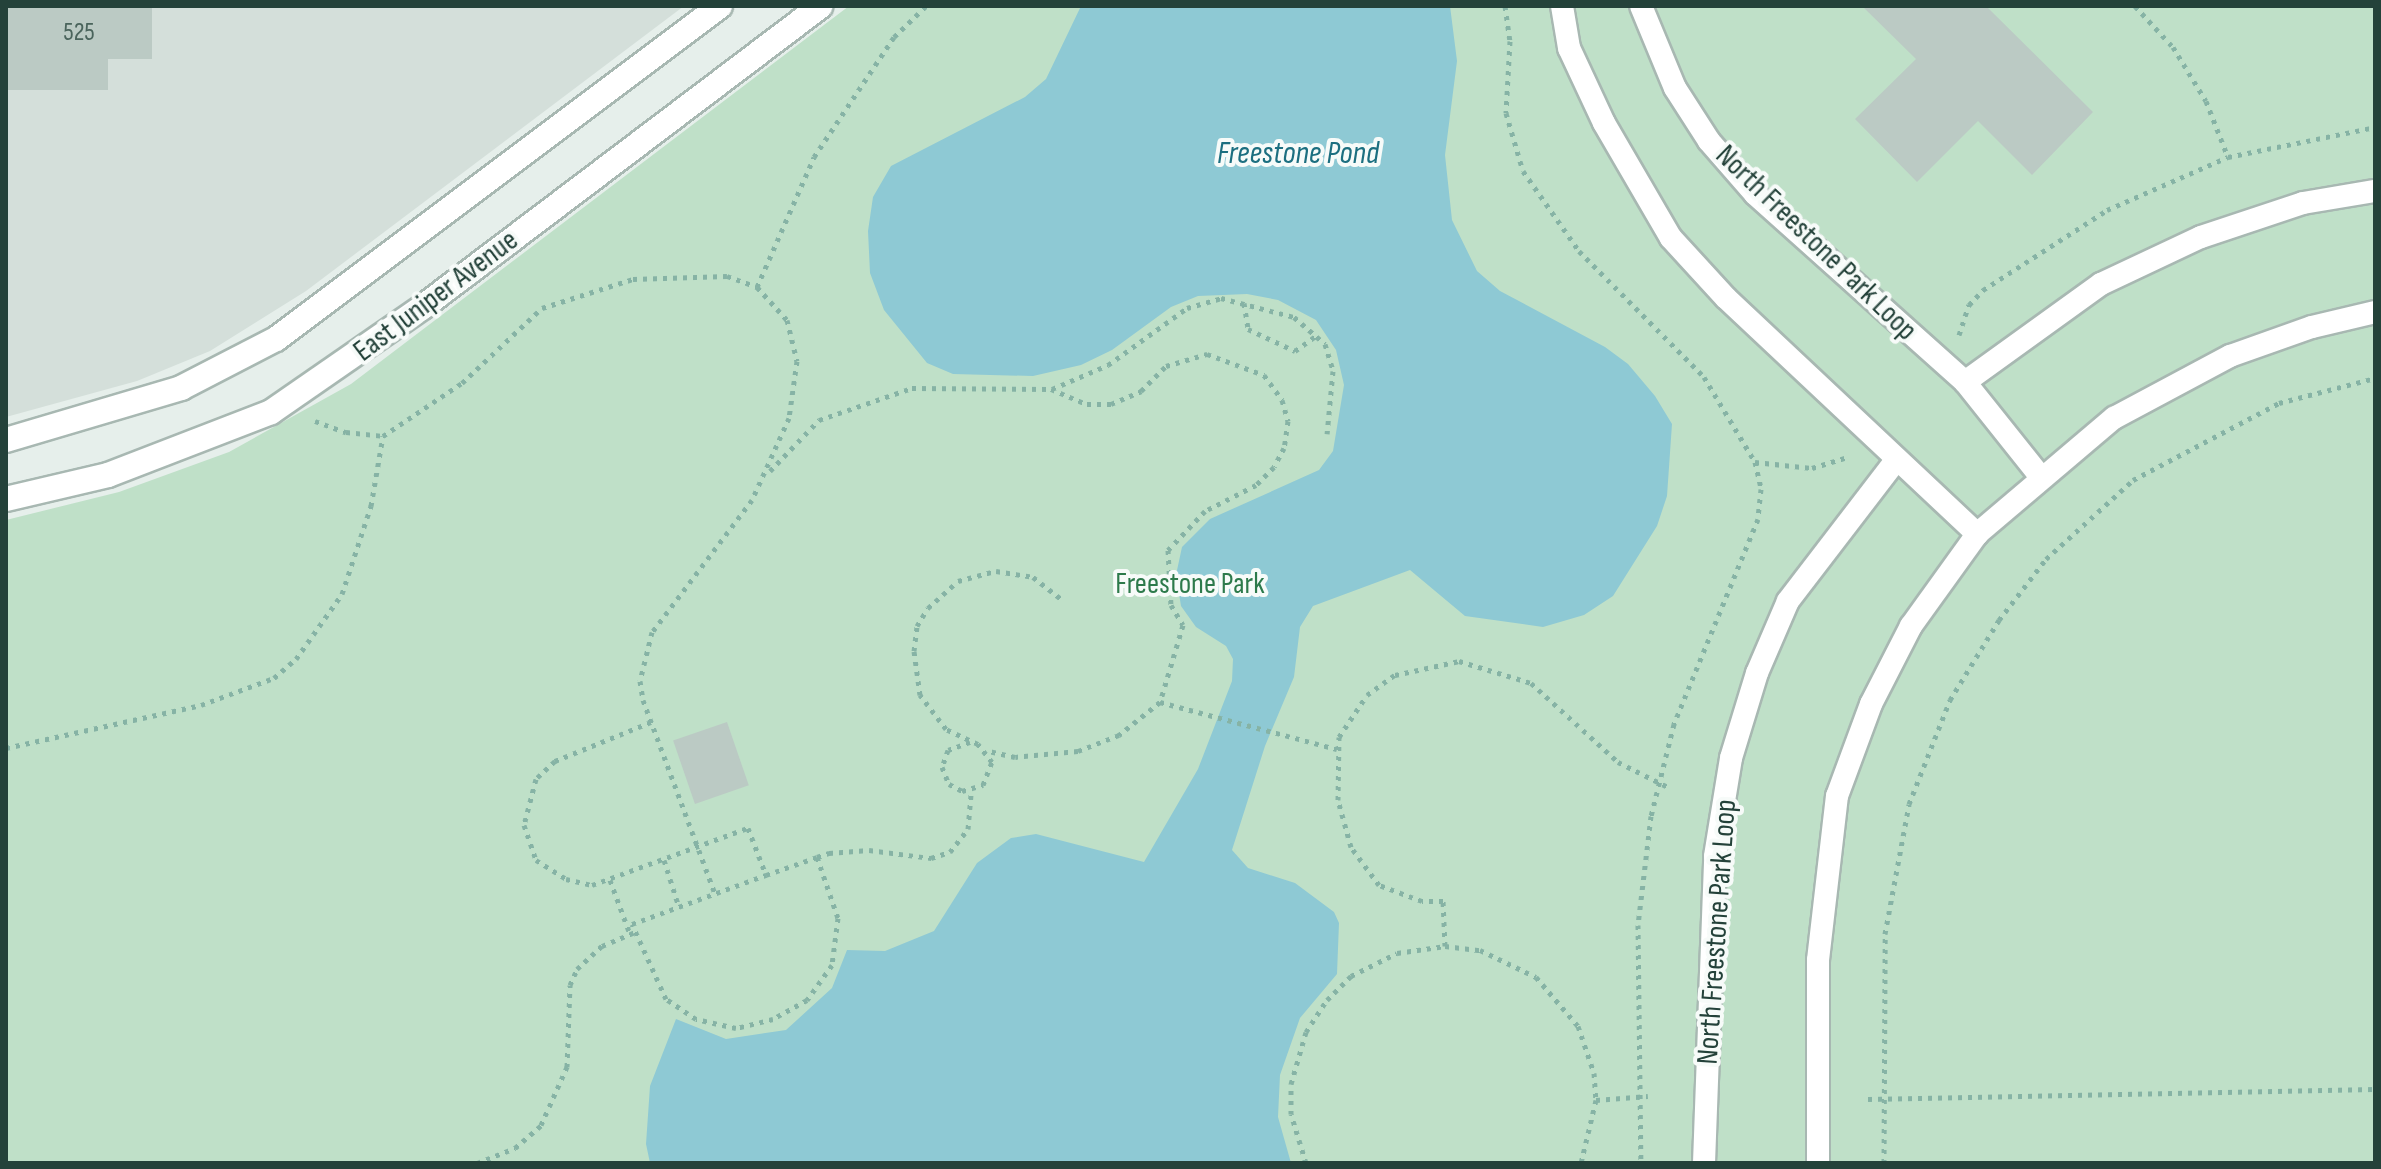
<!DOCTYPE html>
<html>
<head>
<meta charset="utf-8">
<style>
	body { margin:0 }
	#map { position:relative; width:2381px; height:1169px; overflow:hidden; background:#e6efeb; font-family:"Sofia Sans Condensed",sans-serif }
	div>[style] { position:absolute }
	.built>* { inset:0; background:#d4dfda }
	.green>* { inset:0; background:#bfe0c8 }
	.water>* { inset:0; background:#8ec9d4 }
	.building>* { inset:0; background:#bbcac4; transform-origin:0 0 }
	.path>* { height:5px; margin-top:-2.5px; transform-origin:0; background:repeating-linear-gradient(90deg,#86b3a5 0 4px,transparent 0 10px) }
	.roads { filter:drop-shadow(2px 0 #a8b8b2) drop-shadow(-2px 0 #a8b8b2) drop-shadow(0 2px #a8b8b2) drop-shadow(0 -2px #a8b8b2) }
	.service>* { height:22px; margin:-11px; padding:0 11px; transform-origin:11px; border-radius:11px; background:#fff }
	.tertiary>* { height:24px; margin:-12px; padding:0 12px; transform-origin:12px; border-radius:12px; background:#fff }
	span { translate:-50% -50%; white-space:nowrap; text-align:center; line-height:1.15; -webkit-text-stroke:8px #f7fbf9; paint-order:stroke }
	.number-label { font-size:26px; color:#4a645c }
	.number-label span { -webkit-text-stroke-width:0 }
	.street-label { font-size:30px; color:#24423a }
	.park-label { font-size:30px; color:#2d7a4b }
	.water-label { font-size:32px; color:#1c6f80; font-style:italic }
	.frame { position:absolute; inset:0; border:8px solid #24423a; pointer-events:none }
</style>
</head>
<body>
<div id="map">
	<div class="built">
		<div style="clip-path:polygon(6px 6px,684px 6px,306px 291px,210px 351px,137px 381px,6px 417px)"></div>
	</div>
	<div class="green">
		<div style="clip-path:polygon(849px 6px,2375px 6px,2375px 1163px,6px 1163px,6px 520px,119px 492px,229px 452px,351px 384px)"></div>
	</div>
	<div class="water">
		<div style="clip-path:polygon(1081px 6px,1450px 6px,1457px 61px,1445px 155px,1452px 220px,1477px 271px,1500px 291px,1605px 347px,1628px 364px,1655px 396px,1672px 424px,1667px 496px,1657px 526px,1613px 596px,1584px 615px,1543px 627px,1465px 616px,1410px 570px,1313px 606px,1300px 627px,1294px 677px,1265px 746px,1232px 850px,1248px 868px,1295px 883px,1334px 912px,1339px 923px,1337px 974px,1300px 1018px,1280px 1075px,1278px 1117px,1291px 1163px,650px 1163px,646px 1144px,650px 1086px,676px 1019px,726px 1039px,786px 1030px,832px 988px,847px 950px,885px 951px,934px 931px,977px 863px,1011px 838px,1036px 834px,1144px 862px,1198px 769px,1232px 681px,1233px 659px,1226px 646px,1196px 627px,1181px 606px,1176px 575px,1182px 547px,1210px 519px,1319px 470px,1333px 451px,1344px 385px,1336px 350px,1316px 320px,1278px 300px,1247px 294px,1198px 296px,1171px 307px,1112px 350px,1081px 365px,1033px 376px,953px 374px,927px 363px,884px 310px,870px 273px,868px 231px,873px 197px,891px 166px,1025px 97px,1046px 79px)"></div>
	</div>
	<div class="building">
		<div style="clip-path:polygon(6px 6px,152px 6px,152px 59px,108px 59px,108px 90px,6px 90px)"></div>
		<div style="clip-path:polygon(1862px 6px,1986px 6px,2093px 112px,2032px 175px,1978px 121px,1917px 182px,1855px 119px,1916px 59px)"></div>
		<div style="left:727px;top:722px;width:67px;height:57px;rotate:71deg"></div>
	</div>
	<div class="path">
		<div style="left:1505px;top:6px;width:35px;rotate:82deg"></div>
		<div style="left:1510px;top:41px;width:72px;rotate:93.2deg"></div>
		<div style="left:1506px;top:113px;width:60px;rotate:73.7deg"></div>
		<div style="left:1523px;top:171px;width:98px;rotate:55deg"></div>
		<div style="left:1579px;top:251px;width:177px;rotate:45.2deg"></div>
		<div style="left:1704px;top:377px;width:99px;rotate:59deg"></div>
		<div style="left:1755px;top:462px;width:28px;rotate:77deg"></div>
		<div style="left:1761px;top:489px;width:30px;rotate:96deg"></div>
		<div style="left:1758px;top:519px;width:222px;rotate:112.3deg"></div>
		<div style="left:1674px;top:724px;width:95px;rotate:104deg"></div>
		<div style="left:1651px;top:816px;width:110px;rotate:96.8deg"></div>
		<div style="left:1638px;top:925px;width:238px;rotate:89.3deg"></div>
		<div style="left:2135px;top:6px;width:56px;rotate:47.2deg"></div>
		<div style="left:2173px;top:47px;width:63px;rotate:58.6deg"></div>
		<div style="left:2206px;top:101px;width:60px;rotate:68.6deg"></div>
		<div style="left:757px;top:287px;width:142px;rotate:-66.3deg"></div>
		<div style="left:814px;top:157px;width:144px;rotate:-56.3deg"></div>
		<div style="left:894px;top:37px;width:45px;rotate:-44.1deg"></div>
		<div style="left:1244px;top:303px;width:26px;rotate:81deg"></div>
		<div style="left:1248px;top:329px;width:52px;rotate:25.1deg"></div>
		<div style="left:1295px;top:351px;width:26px;rotate:-36deg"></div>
		<div style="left:1959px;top:335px;width:32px;rotate:-72deg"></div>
		<div style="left:1969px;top:305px;width:21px;rotate:-47deg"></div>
		<div style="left:1983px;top:290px;width:148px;rotate:-32.8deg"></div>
		<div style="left:2107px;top:210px;width:132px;rotate:-23.7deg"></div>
		<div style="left:2228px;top:157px;width:150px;rotate:-11.5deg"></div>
		<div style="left:1052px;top:389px;width:61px;rotate:-23.2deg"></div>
		<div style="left:1108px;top:365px;width:97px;rotate:-35.8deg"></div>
		<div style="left:1187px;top:308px;width:35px;rotate:-16deg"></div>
		<div style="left:1221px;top:298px;width:75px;rotate:14.6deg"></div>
		<div style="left:1294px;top:317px;width:41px;rotate:41.1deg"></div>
		<div style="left:1325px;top:344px;width:28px;rotate:73deg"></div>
		<div style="left:1333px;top:371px;width:63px;rotate:95.4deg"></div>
		<div style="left:315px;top:421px;width:33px;rotate:20deg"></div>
		<div style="left:346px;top:432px;width:37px;rotate:6deg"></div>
		<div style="left:1755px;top:462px;width:57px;rotate:6deg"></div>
		<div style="left:1812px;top:468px;width:37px;rotate:-17deg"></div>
		<div style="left:770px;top:471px;width:71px;rotate:-46.1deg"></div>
		<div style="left:819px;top:420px;width:98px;rotate:-19deg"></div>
		<div style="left:912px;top:388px;width:139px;rotate:0.4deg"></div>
		<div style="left:1051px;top:389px;width:39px;rotate:23deg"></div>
		<div style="left:1087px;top:404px;width:24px"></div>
		<div style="left:1111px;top:404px;width:33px;rotate:-23deg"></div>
		<div style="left:1141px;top:391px;width:35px;rotate:-45deg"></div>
		<div style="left:1166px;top:366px;width:43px;rotate:-16.3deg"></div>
		<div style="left:1207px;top:354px;width:61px;rotate:20.2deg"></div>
		<div style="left:1264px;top:375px;width:31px;rotate:54deg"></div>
		<div style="left:1282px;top:400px;width:22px;rotate:74deg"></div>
		<div style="left:1288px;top:421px;width:27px;rotate:98deg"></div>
		<div style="left:1284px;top:448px;width:21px;rotate:118deg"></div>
		<div style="left:1274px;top:467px;width:25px;rotate:135deg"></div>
		<div style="left:1256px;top:485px;width:57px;rotate:153deg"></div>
		<div style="left:1205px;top:511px;width:54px;rotate:133.5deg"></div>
		<div style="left:1168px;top:550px;width:55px;rotate:86.9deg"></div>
		<div style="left:1171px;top:605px;width:23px;rotate:59deg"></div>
		<div style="left:1183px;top:625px;width:80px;rotate:106.6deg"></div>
		<div style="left:1160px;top:702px;width:53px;rotate:141.2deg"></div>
		<div style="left:1119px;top:735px;width:44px;rotate:158.7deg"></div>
		<div style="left:1078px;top:751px;width:63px;rotate:174.6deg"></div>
		<div style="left:1015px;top:757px;width:28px;rotate:-167deg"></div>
		<div style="left:1160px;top:702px;width:183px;rotate:14.9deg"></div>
		<div style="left:651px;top:722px;width:104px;rotate:157.9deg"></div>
		<div style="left:555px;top:761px;width:26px;rotate:137deg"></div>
		<div style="left:536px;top:779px;width:48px;rotate:104.6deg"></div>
		<div style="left:524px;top:825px;width:37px;rotate:71deg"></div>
		<div style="left:536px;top:860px;width:36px;rotate:32deg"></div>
		<div style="left:566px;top:879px;width:27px;rotate:13deg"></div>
		<div style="left:592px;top:885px;width:166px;rotate:-20.1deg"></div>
		<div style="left:748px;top:828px;width:50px;rotate:69deg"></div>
		<div style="left:970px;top:742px;width:23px;rotate:160deg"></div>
		<div style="left:948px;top:750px;width:18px;rotate:109deg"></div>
		<div style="left:942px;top:767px;width:18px;rotate:68deg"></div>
		<div style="left:949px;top:784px;width:15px;rotate:28deg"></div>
		<div style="left:962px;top:791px;width:22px;rotate:-16deg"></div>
		<div style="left:983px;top:785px;width:25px;rotate:-69deg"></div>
		<div style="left:992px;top:762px;width:23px;rotate:-128deg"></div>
		<div style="left:978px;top:744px;width:35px;rotate:-155deg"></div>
		<div style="left:946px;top:729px;width:43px;rotate:-127.4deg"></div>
		<div style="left:920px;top:695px;width:44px;rotate:-97.8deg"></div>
		<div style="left:914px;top:651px;width:25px;rotate:-83deg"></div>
		<div style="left:917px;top:626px;width:21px;rotate:-59deg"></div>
		<div style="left:928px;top:608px;width:40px;rotate:-42deg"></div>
		<div style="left:958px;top:581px;width:39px;rotate:-15deg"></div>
		<div style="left:996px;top:571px;width:37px;rotate:9deg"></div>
		<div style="left:1033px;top:577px;width:39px;rotate:38deg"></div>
		<div style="left:6px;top:748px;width:200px;rotate:-12.4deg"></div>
		<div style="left:201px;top:705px;width:78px;rotate:-20.3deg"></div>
		<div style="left:274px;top:678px;width:29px;rotate:-41deg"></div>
		<div style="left:296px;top:659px;width:80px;rotate:-54.7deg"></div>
		<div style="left:342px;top:594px;width:93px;rotate:-71.8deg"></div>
		<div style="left:371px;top:506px;width:71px;rotate:-80.3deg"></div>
		<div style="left:383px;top:436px;width:95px;rotate:-33.9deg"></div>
		<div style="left:462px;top:383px;width:110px;rotate:-43.2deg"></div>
		<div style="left:542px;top:308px;width:96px;rotate:-17.7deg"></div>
		<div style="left:633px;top:279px;width:94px;rotate:-1.8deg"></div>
		<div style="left:727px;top:276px;width:32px;rotate:20deg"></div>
		<div style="left:757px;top:287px;width:45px;rotate:47.7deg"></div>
		<div style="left:787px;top:320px;width:42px;rotate:76.3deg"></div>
		<div style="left:797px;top:361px;width:58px;rotate:98deg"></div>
		<div style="left:789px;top:418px;width:90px;rotate:114.3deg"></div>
		<div style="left:752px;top:500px;width:166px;rotate:127.1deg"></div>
		<div style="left:652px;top:632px;width:50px;rotate:103.8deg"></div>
		<div style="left:640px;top:681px;width:19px;rotate:81deg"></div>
		<div style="left:643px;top:700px;width:207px;rotate:69.6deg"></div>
		<div style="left:817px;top:857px;width:65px;rotate:71deg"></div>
		<div style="left:838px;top:918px;width:47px;rotate:97.3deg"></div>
		<div style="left:832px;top:965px;width:43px;rotate:125.5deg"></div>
		<div style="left:807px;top:1000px;width:39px;rotate:151deg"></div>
		<div style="left:773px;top:1019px;width:38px;rotate:166deg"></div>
		<div style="left:736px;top:1028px;width:41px;rotate:-167.3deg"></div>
		<div style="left:696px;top:1019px;width:36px;rotate:-146deg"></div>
		<div style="left:666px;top:999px;width:82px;rotate:-114.4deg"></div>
		<div style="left:632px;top:924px;width:143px;rotate:-20.1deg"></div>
		<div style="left:766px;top:875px;width:54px;rotate:-19.4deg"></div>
		<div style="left:817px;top:857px;width:13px;rotate:-18deg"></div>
		<div style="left:829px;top:853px;width:40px;rotate:-4.3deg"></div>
		<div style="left:869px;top:850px;width:63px;rotate:7.4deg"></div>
		<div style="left:931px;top:858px;width:20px;rotate:-18deg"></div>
		<div style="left:950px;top:852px;width:29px;rotate:-52deg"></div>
		<div style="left:968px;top:829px;width:38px;rotate:-85deg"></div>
		<div style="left:664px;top:860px;width:49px;rotate:72.3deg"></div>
		<div style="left:610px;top:880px;width:58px;rotate:69.7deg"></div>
		<div style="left:1445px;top:946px;width:45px;rotate:-92.5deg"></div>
		<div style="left:1443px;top:901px;width:21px;rotate:180deg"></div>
		<div style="left:1422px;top:901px;width:46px;rotate:-159.6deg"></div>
		<div style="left:1379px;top:885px;width:47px;rotate:-126.4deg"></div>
		<div style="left:1351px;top:847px;width:49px;rotate:-105.5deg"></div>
		<div style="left:1338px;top:800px;width:63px;rotate:-89.1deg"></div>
		<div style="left:1339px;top:737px;width:50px;rotate:-56.3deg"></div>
		<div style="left:1367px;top:695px;width:34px;rotate:-36deg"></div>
		<div style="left:1395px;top:675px;width:66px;rotate:-12.3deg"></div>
		<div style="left:1459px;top:661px;width:75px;rotate:17deg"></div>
		<div style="left:1531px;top:683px;width:118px;rotate:42.2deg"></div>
		<div style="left:1618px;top:762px;width:58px;rotate:26.6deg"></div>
		<div style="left:1868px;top:1099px;width:507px;rotate:-1.13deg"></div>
		<div style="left:1596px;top:1100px;width:52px;rotate:-4.4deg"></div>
		<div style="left:477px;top:1163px;width:41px;rotate:-21.5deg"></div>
		<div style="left:515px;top:1148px;width:35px;rotate:-41deg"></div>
		<div style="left:541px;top:1125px;width:64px;rotate:-65.9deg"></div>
		<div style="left:567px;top:1067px;width:82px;rotate:-87.9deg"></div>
		<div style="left:570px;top:985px;width:17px;rotate:-66deg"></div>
		<div style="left:577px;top:969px;width:34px;rotate:-43deg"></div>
		<div style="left:602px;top:946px;width:36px;rotate:-23deg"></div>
		<div style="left:1306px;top:1163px;width:51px;rotate:-107deg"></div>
		<div style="left:1291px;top:1114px;width:30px;rotate:-90deg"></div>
		<div style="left:1291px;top:1084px;width:54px;rotate:-73.9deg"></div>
		<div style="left:1306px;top:1032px;width:38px;rotate:-57deg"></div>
		<div style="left:1327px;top:1000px;width:34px;rotate:-45deg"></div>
		<div style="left:1351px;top:976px;width:51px;rotate:-26.6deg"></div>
		<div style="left:1397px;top:953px;width:49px;rotate:-8.3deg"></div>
		<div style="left:1445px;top:946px;width:35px;rotate:7deg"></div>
		<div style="left:1480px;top:950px;width:62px;rotate:25.7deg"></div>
		<div style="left:1536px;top:977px;width:65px;rotate:49.4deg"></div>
		<div style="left:1578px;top:1026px;width:50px;rotate:71.2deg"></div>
		<div style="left:1594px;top:1073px;width:27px;rotate:86deg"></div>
		<div style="left:1596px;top:1100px;width:65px;rotate:103.4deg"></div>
		<div style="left:1884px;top:1163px;width:229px;rotate:-89.7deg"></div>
		<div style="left:1885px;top:934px;width:132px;rotate:-79.5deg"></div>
		<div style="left:1909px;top:804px;width:112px;rotate:-68.5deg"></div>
		<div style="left:1950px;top:700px;width:94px;rotate:-58.5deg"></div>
		<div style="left:1999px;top:620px;width:77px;rotate:-52.4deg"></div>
		<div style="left:2046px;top:559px;width:118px;rotate:-42.2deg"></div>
		<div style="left:2133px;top:480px;width:165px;rotate:-27.8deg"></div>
		<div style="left:2279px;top:403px;width:99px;rotate:-14.6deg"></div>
	</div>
	<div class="roads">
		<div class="service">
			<div style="left:1562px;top:6px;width:43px;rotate:80.5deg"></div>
			<div style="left:1569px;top:48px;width:83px;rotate:65deg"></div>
			<div style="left:1604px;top:123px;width:133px;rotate:59.8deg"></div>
			<div style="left:1671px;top:238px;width:81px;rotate:47.5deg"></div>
			<div style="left:1726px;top:298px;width:345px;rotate:43.2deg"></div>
			<div style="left:1641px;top:6px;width:89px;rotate:67.5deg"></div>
			<div style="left:1675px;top:88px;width:63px;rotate:57.3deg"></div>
			<div style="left:1709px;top:141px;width:70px;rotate:49deg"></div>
			<div style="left:1755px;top:194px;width:282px;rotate:41.8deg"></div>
			<div style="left:1965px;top:382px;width:120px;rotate:51.4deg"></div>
			<div style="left:1965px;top:382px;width:168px;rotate:-35.8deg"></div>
			<div style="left:2101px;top:284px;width:110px;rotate:-25.2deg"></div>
			<div style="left:2201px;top:237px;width:108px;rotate:-18.4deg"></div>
			<div style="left:2303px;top:203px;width:73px;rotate:-9.5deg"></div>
			<div style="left:1704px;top:1163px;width:307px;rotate:-87.9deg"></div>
			<div style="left:1715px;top:856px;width:99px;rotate:-80.7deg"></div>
			<div style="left:1731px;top:758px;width:89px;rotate:-73deg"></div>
			<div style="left:1757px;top:673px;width:78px;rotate:-66.7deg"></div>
			<div style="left:1788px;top:601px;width:178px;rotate:-52.5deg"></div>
			<div style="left:1818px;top:1163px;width:203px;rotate:-90deg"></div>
			<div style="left:1818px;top:960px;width:165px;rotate:-83.4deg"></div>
			<div style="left:1837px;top:796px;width:98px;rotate:-69.7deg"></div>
			<div style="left:1871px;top:704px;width:88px;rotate:-62.9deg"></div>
			<div style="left:1911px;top:626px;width:113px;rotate:-54.3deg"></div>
			<div style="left:1977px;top:534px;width:180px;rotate:-40.3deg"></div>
			<div style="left:2114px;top:418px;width:132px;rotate:-28.1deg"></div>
			<div style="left:2230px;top:356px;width:87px;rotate:-19.5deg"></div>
			<div style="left:2312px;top:327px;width:65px;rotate:-13.4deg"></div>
		</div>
		<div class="tertiary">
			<div style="left:6px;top:440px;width:183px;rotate:-16.5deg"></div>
			<div style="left:181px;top:388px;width:107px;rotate:-27.3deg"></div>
			<div style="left:276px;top:339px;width:555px;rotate:-36.87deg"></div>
			<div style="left:6px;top:499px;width:105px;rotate:-13.2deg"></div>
			<div style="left:108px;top:475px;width:175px;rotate:-21.1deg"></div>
			<div style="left:271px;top:412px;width:186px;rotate:-34.7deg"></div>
			<div style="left:424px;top:306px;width:497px;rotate:-37.1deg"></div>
		</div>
	</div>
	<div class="number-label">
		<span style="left:79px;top:33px">525</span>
	</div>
	<div class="street-label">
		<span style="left:1816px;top:243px;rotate:44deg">North Freestone Park Loop</span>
		<span style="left:436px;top:296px;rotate:-37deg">East Juniper Avenue</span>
		<span style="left:1717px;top:932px;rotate:-86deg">North Freestone Park Loop</span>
	</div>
	<div class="park-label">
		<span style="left:1190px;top:584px">Freestone Park</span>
	</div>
	<div class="water-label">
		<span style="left:1298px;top:154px">Freestone Pond</span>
	</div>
	<div class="frame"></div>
</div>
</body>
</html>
